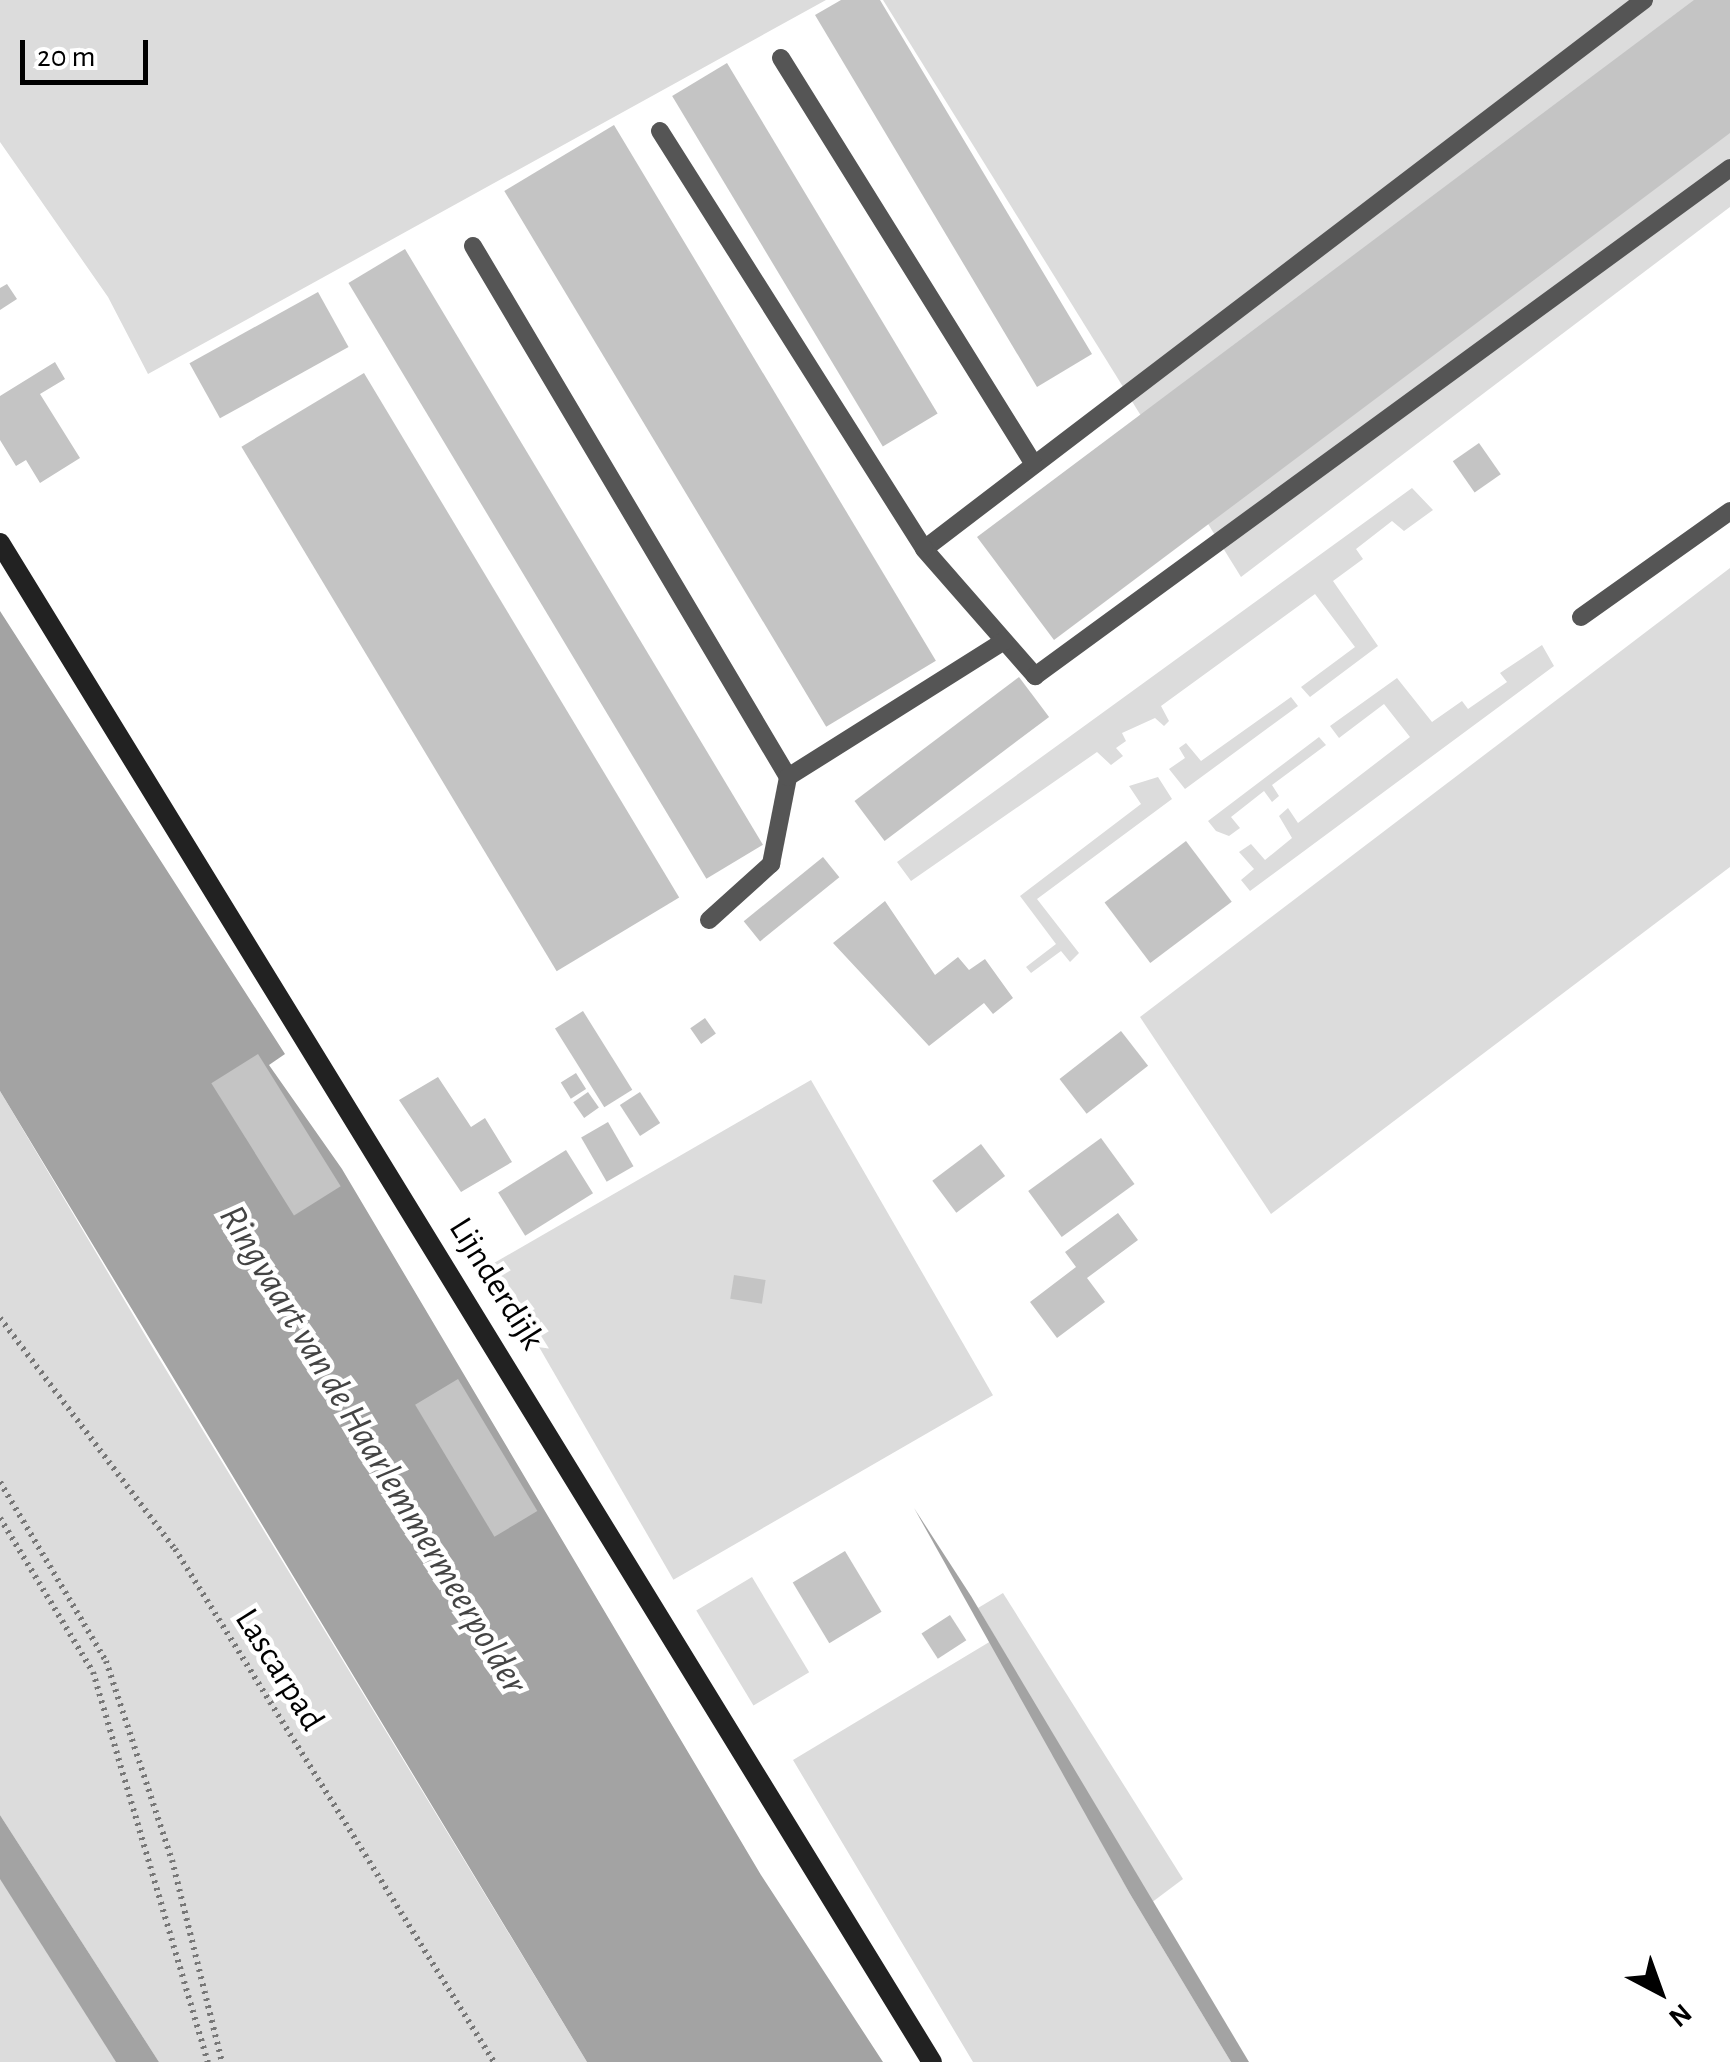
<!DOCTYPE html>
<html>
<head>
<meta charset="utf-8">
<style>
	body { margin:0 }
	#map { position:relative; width:1730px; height:2062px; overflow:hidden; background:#fff; font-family:"Alegreya Sans",sans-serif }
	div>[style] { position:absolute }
	.green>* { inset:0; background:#dcdcdc; transform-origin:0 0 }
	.water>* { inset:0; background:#a3a3a3 }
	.building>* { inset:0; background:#c4c4c4; transform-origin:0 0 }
	.path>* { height:6px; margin-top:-3px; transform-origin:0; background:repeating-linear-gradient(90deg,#777 0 2.5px,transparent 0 7.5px) }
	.lane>* { height:18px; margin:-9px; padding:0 9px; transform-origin:9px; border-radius:9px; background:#555 }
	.secondary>* { height:20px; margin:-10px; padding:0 10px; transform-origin:10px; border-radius:10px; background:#222 }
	span { translate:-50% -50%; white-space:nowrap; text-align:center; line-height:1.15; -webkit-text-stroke:9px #fff; paint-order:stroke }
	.street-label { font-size:35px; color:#000 }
	.water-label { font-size:38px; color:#444; font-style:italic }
	.north { position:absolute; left:1610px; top:1942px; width:100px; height:100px; -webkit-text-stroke:8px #fff; paint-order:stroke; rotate:139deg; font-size:28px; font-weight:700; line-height:40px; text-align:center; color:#000 }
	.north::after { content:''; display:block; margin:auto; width:35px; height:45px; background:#000; clip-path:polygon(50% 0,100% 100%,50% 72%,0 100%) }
	.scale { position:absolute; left:20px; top:40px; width:128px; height:45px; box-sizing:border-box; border:5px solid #000; border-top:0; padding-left:12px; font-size:30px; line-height:35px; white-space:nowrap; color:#000; -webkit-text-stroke:8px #fff; paint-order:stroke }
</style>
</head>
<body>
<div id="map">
	<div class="green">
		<div style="clip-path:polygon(0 0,826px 0,148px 374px,108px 297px,0 142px)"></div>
		<div style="clip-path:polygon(883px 0,1730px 0,1730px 207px,1241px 577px)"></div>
		<div style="clip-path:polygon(1412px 488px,1433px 510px,1404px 531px,1392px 521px,1356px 549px,1363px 559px,1333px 581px,1378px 646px,1310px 697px,1301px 687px,1355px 647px,1315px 594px,1161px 706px,1169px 721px,1164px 726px,1155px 718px,1122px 733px,1126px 741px,1116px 748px,1123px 756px,1111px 765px,1097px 752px,911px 881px,897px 862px)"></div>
		<div style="clip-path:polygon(1730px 568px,1730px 867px,1271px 1214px,1140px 1017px)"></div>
		<div style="clip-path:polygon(1542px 645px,1554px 666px,1250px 891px,1241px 880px,1254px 869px,1239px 852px,1251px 844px,1265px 860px,1292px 838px,1279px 816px,1288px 808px,1298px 823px,1410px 737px,1384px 704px,1339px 738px,1330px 726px,1397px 678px,1432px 722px,1462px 701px,1468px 709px,1507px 682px,1500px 673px)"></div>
		<div style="clip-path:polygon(1291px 697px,1298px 706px,1185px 789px,1169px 769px,1185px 758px,1179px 748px,1186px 743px,1201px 761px)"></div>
		<div style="clip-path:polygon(1319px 737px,1326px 745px,1272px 785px,1279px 796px,1272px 802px,1264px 791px,1231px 817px,1240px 828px,1229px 836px,1216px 831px,1208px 821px)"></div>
		<div style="clip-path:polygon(1158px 777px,1172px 799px,1037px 899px,1079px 953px,1070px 962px,1061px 951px,1031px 973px,1026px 967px,1056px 944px,1020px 896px,1141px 804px,1129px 786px)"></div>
		<div style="left:811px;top:1080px;width:364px;height:369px;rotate:60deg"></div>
		<div style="clip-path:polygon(0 1091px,154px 1350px,587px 2062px,159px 2062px,0 1815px)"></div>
		<div style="left:752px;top:1577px;width:111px;height:65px;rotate:59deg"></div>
		<div style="clip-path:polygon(1003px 1593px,1183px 1879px,1151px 1903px,978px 1608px)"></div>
		<div style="clip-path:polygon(991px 1641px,1130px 1894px,1231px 2062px,973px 2062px,793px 1760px)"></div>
		<div style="clip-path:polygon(0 1854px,132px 2062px,0 2062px)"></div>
	</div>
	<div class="water">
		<div style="clip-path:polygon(0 611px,285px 1054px,269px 1065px,342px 1169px,761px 1875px,883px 2062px,587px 2062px,0 1091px)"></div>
		<div style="clip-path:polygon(914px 1508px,971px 1596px,1249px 2062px,1231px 2062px,1130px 1894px)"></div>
		<div style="clip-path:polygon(0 1815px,159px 2062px,116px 2062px,0 1879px)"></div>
	</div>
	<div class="building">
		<div style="clip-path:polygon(841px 0,880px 0,1092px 354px,1037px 387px,815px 15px)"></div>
		<div style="clip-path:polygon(1694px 0,1730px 0,1730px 133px,1054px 640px,977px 537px)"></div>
		<div style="left:727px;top:63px;width:409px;height:64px;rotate:59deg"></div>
		<div style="left:614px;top:125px;width:625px;height:128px;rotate:59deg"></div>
		<div style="left:405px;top:249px;width:695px;height:66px;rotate:59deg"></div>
		<div style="clip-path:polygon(7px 284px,17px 299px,0 310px,0 288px)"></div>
		<div style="left:318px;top:292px;width:63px;height:147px;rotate:61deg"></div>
		<div style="clip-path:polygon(55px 362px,65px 379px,40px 394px,80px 458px,40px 483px,26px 460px,16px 466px,0 440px,0 396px)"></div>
		<div style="left:364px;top:373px;width:612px;height:143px;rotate:59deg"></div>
		<div style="left:1479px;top:443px;width:38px;height:32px;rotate:55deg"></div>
		<div style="left:1019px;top:677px;width:50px;height:206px;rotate:53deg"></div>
		<div style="left:1186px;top:841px;width:76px;height:102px;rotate:53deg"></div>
		<div style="left:823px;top:857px;width:26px;height:102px;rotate:51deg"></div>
		<div style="clip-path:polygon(885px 901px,935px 975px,958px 957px,969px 970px,985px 959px,1013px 998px,993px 1014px,984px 1003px,929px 1046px,833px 943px)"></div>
		<div style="left:583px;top:1011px;width:93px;height:33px;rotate:58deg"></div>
		<div style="left:705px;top:1018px;width:19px;height:18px;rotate:55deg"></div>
		<div style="left:1121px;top:1031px;width:44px;height:78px;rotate:52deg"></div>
		<div style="left:258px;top:1054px;width:156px;height:55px;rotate:58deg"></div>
		<div style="left:576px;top:1073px;width:19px;height:18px;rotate:58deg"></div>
		<div style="clip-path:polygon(438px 1077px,471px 1127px,485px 1118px,512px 1162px,461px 1192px,399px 1100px)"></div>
		<div style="left:588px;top:1092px;width:19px;height:18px;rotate:55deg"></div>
		<div style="left:640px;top:1092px;width:37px;height:24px;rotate:57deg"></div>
		<div style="left:608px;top:1122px;width:51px;height:31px;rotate:60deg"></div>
		<div style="left:1101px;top:1138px;width:57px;height:90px;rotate:54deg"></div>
		<div style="left:981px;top:1144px;width:40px;height:61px;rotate:53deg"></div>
		<div style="left:566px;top:1150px;width:51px;height:80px;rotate:58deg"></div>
		<div style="clip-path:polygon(1118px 1213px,1138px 1240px,1087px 1278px,1105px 1302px,1057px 1338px,1030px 1302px,1076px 1267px,1065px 1252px)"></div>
		<div style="left:734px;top:1275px;width:32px;height:24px;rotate:9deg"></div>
		<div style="left:458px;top:1379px;width:154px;height:50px;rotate:59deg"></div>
		<div style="left:845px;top:1551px;width:71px;height:61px;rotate:59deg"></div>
		<div style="left:950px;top:1615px;width:30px;height:34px;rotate:57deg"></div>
	</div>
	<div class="path">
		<div style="left:0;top:1318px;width:290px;rotate:52.9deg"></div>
		<div style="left:175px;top:1549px;width:604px;rotate:58.13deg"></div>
		<div style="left:0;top:1482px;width:208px;rotate:59.4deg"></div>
		<div style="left:106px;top:1661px;width:210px;rotate:71.7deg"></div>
		<div style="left:172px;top:1860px;width:208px;rotate:76.1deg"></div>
		<div style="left:0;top:1518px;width:180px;rotate:58.9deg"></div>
		<div style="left:93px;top:1672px;width:407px;rotate:73.6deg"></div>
	</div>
	<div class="lane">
		<div style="left:1644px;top:0;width:905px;rotate:142.67deg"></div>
		<div style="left:924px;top:549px;width:169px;rotate:48.8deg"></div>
		<div style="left:1035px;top:676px;width:861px;rotate:-36.16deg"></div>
		<div style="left:781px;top:58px;width:479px;rotate:58.1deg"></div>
		<div style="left:660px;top:131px;width:494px;rotate:57.7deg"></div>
		<div style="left:473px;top:246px;width:617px;rotate:59.32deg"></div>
		<div style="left:1581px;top:617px;width:183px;rotate:-35.4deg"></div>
		<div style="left:709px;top:920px;width:84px;rotate:-42.1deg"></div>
		<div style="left:771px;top:864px;width:89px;rotate:-78.9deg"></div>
		<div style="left:788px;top:777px;width:255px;rotate:-32.2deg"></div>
	</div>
	<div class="secondary">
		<div style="left:0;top:543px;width:1782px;rotate:58.47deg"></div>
	</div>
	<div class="street-label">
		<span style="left:496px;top:1284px;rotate:58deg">Lijnderdijk</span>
		<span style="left:279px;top:1670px;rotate:58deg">Lascarpad</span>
	</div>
	<div class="water-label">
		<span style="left:372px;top:1450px;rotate:59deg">Ringvaart van de Haarlemmermeerpolder</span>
	</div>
	<div class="north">N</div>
	<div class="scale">20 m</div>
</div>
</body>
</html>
